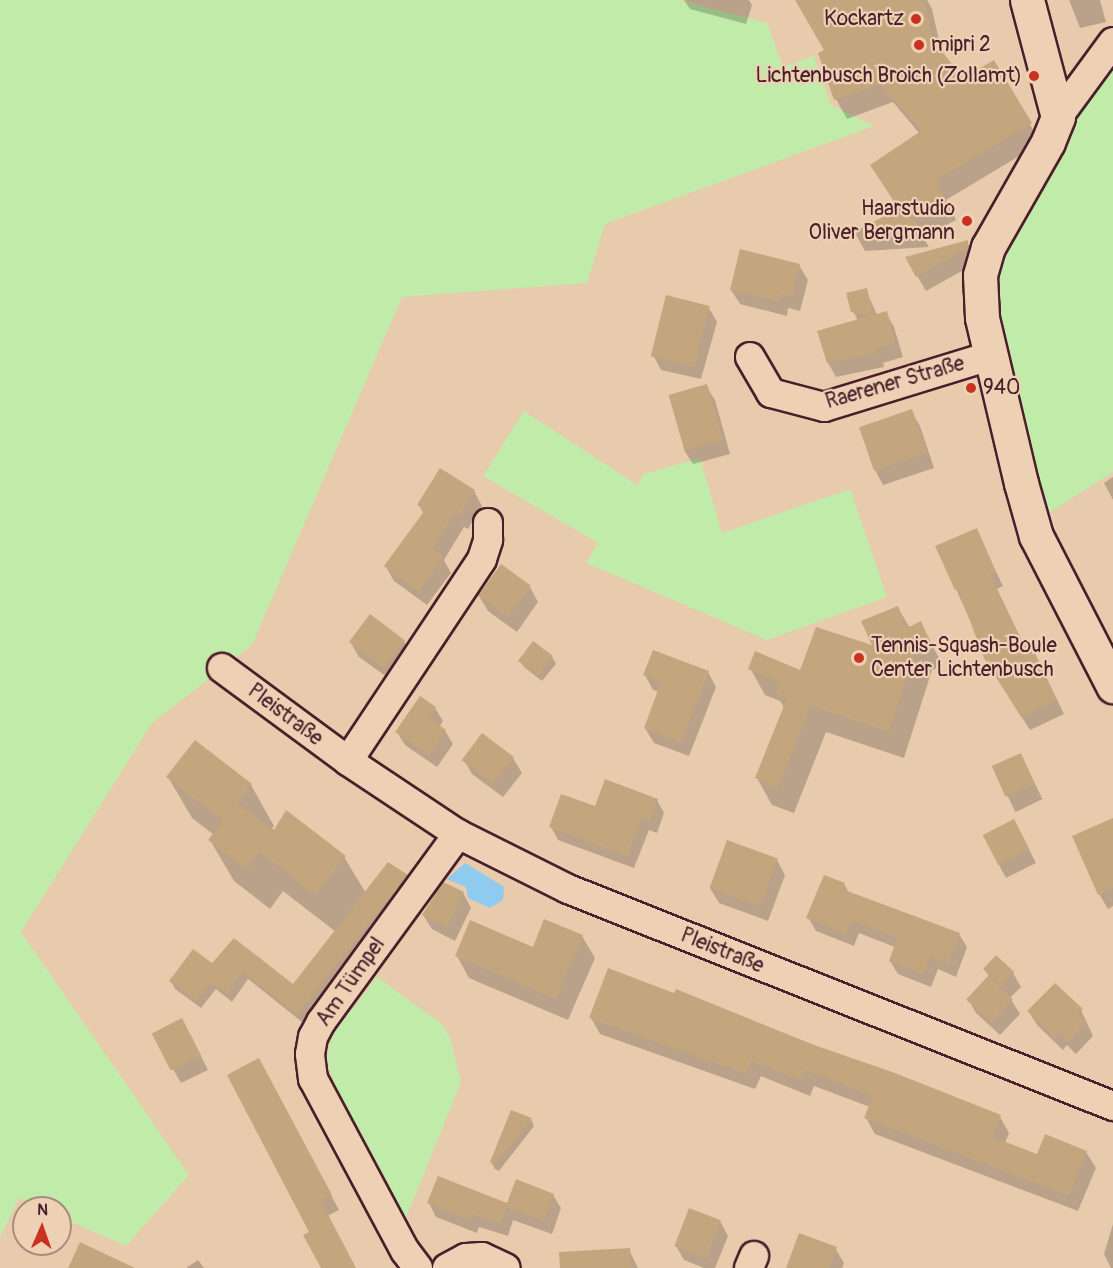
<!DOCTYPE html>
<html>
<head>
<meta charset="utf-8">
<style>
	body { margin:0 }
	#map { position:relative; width:1113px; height:1268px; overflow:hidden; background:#e8cbac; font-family:Pangolin,sans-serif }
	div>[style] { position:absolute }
	.green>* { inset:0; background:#c0eba8 }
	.water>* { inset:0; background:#8ecbee }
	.shadow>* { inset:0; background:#0003; transform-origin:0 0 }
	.building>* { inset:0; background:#c4a67e; transform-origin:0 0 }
	.roads { filter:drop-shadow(2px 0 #4a1f2b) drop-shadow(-2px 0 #4a1f2b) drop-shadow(0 2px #4a1f2b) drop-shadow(0 -2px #4a1f2b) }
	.street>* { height:28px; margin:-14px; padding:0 14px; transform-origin:14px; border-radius:14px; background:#eed1b5 }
	.secondary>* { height:33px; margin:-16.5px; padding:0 16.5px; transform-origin:16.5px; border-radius:16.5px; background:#eed1b5 }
	.dots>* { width:16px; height:16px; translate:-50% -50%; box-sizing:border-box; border:3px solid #eed1b5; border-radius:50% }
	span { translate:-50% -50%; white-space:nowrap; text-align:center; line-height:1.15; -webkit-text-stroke:4.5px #eed1b5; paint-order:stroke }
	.poi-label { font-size:21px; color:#4a1f2b }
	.right { translate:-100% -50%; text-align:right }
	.left { translate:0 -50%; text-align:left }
	.street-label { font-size:21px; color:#4a1f2b }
	.north { position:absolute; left:12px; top:1196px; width:60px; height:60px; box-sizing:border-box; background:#eed1b5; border:2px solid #ac8a7e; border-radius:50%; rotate:2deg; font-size:16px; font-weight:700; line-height:24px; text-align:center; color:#4a1f2b }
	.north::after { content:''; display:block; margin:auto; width:21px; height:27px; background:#c8321e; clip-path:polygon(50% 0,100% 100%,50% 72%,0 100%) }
</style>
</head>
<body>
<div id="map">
	<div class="green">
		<div style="clip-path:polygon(0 0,680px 0,767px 23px,783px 67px,814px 56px,831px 105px,874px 126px,605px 224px,587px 283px,402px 297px,252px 645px,152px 723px,21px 932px,189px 1175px,126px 1246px,60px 1217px,60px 1208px,41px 1208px,19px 1198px,0 1237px)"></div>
		<div style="clip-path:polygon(1113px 53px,1113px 472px,1044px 516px,996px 316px,995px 282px,1004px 251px,1075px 108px)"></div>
		<div style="clip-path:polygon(524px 411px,637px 485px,644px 474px,700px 458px,722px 533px,850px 489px,887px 597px,767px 640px,586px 563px,598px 543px,483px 476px)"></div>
		<div style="clip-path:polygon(377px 977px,442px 1024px,450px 1038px,461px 1082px,406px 1218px,336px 1088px,326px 1060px,332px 1035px)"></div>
	</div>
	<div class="water">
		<div style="clip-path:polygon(465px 863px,504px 887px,503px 900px,490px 908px,468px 898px,466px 887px,447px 879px)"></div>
	</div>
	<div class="shadow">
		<div style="clip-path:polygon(684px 0,749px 0,752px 5px,746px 24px,690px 9px)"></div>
		<div style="clip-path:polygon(796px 0,927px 0,932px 9px,942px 54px,962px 80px,993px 62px,1041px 143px,946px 200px,956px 220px,923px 237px,929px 247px,865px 251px,855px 233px,900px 210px,872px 165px,919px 133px,893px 102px,847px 119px,836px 99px,826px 51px)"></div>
		<div style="clip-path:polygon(1069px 0,1100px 0,1106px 22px,1080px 28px)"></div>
		<div style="clip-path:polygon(967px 242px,976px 256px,976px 263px,926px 291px,907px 258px)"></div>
		<div style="clip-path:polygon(799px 265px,808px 280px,800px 311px,788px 308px,787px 316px,740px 304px,731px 290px)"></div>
		<div style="clip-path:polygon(866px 290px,877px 315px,886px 313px,894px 327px,903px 357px,883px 363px,884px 367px,836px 377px,828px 363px,858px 321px,853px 311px)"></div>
		<div style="clip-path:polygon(709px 308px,717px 322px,701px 379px,661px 370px,653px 355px)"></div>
		<div style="clip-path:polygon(706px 386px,715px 400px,730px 454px,693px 464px,684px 450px)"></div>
		<div style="clip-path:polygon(911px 411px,920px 426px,934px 468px,883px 485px,875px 470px)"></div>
		<div style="clip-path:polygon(1113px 477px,1113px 500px,1104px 483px)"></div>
		<div style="clip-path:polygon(474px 491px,482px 506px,468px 529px,464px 527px,444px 560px,451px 573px,427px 605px,394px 581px,386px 567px,424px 514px,419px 505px)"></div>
		<div style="clip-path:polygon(976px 530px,1003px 586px,997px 589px,1022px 641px,1036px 656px,1064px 714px,1030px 730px,994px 673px,956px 589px)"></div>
		<div style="clip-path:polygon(530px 587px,538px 602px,517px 632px,488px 611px,479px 596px)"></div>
		<div style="clip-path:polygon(898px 608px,910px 628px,921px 623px,943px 666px,932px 670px,904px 758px,826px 732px,794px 813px,772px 805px,757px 778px,785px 709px,780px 701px,765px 695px,750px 668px,801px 672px,874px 647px)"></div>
		<div style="clip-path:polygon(404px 641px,412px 655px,394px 682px,359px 657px,351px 643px)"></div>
		<div style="clip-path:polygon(552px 657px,556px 664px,542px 681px,524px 667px,520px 661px)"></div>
		<div style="clip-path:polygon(708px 672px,716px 687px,689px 756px,654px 743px,645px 728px,659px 692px,653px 690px,645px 675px)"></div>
		<div style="clip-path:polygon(435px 708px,443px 721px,439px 727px,445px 731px,453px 744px,437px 767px,405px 745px,397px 732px)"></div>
		<div style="clip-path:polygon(483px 735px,513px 758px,522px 773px,503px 797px,472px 774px,464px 760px)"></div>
		<div style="left:1021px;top:755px;width:49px;height:30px;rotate:64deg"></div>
		<div style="clip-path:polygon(168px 777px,251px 785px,274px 826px,271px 830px,344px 857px,366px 893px,407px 876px,412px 884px,302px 1022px,248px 979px,232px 1002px,216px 989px,201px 1008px,175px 989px,171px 981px,212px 965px,234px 940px,293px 986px,336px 932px,283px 891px,270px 909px,234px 881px,210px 840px,214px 835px,192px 818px)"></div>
		<div style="clip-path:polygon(657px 800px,664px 813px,657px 833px,649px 830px,634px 868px,558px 840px,551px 827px,596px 808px)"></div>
		<div style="clip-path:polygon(1113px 819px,1113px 906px,1108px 909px,1099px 894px)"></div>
		<div style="clip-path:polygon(1014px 820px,1036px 863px,1006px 878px,998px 863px)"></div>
		<div style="clip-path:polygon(777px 860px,785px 875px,768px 921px,719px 903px,710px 888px)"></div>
		<div style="clip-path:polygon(844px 884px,849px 893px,959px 934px,967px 947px,956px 977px,938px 969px,931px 987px,898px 974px,890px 961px,895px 947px,859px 933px,854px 946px,816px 931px,808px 917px)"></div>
		<div style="clip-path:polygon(463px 893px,471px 908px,455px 941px,432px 929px,423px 915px)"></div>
		<div style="clip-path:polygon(582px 936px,595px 958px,568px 1020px,469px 978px,457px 956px,533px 949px)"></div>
		<div style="clip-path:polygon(985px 969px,1013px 973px,1021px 987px,1010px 998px,1020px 1014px,1000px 1035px,976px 1013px,968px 999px,989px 977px)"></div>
		<div style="clip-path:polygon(1081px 1010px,1093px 1036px,1076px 1054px,1067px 1045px,1063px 1050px,1037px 1025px,1029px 1012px)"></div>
		<div style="clip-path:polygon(591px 1018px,814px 1047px,1000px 1117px,1009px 1133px,1005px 1143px,1038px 1156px,1086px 1152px,1096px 1168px,1078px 1211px,875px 1134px,866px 1118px,870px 1107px,814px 1086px,810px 1096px,761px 1076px,755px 1089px,600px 1034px)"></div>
		<div style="clip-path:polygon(190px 1034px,208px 1070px,181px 1083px,173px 1069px)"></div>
		<div style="clip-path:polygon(266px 1074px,339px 1210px,327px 1216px,355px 1268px,323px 1268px)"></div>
		<div style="clip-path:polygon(531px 1119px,534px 1126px,499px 1171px,495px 1169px,491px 1162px)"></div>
		<div style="clip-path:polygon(553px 1195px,561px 1208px,552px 1234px,513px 1220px,508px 1236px,479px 1227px,477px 1233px,436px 1217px,429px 1203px,507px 1205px)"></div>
		<div style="clip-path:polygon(720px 1221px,728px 1236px,715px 1268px,704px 1268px,684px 1260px,676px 1246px)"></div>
		<div style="clip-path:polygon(1113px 1224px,1113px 1268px,1111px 1268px,1104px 1254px)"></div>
		<div style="clip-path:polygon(835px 1248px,844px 1263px,842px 1268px,788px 1268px)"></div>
		<div style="clip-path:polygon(629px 1250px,638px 1268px,593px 1268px)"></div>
		<div style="clip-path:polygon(198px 1260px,204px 1268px,186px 1268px)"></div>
	</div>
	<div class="building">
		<div style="clip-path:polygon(795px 0,924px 0,933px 40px,963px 78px,994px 60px,1032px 123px,936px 180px,946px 200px,913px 217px,919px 227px,853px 232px,899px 209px,870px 165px,921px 131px,880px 84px,834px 100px,818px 53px,824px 50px)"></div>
		<div style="clip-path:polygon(968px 240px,968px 248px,916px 277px,905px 257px)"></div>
		<div style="clip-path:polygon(740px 249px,800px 264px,792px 297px,781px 294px,779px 302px,730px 290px)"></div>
		<div style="clip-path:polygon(867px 288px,873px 315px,887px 311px,896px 343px,876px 349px,877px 353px,827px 363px,817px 331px,869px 316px,851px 312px,846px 293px)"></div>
		<div style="left:666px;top:295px;width:45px;height:63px;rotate:14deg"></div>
		<div style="left:707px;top:384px;width:58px;height:40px;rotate:74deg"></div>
		<div style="left:912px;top:409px;width:46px;height:56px;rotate:71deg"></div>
		<div style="clip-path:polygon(440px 468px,475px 490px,459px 516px,455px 513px,433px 549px,444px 557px,418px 592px,384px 566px,425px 510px,417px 505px)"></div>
		<div style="clip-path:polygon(977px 528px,996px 572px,990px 574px,1021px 640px,1029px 640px,1057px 700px,1021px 717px,984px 658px,958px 589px,955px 590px,935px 546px)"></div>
		<div style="left:501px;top:564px;width:37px;height:39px;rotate:36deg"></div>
		<div style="clip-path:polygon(898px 606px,907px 628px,921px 621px,929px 639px,917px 644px,889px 732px,811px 706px,778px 788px,755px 778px,787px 698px,775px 694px,780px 682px,748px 669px,755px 651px,800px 670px,816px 627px,872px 645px,861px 621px)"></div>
		<div style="left:370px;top:614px;width:44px;height:35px;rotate:37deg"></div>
		<div style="left:533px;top:641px;width:25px;height:25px;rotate:37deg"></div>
		<div style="clip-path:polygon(653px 650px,709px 671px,681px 743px,644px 728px,661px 682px,643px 675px)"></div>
		<div style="clip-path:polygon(420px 696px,436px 707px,429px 718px,446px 730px,429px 755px,395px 732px)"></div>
		<div style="left:482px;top:733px;width:40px;height:34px;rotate:37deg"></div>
		<div style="clip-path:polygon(195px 740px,252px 784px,237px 803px,274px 830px,286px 810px,346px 856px,315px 895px,259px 851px,246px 870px,208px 840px,223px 821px,166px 777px)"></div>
		<div style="left:1021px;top:753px;width:34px;height:32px;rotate:66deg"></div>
		<div style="clip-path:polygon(605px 779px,658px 799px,650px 821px,642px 818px,627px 856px,549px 827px,561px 794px,595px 806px)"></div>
		<div style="clip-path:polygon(1113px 818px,1113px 888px,1098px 895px,1072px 836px)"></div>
		<div style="left:1014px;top:819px;width:34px;height:35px;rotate:63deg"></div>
		<div style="left:727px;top:840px;width:54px;height:51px;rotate:20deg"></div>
		<div style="clip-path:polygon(388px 862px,408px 875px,297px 1014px,243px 972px,227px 994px,211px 982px,196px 1001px,169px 981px,193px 949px,212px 963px,234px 938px,293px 984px)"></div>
		<div style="clip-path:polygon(824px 875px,845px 883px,842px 889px,960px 933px,948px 964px,930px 957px,923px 974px,889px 961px,897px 938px,852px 920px,846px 934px,806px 918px)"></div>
		<div style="clip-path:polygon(443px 882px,464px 892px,447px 927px,422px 915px)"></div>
		<div style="clip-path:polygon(544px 919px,583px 935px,556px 999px,455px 956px,470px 920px,533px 947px)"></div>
		<div style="left:996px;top:955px;width:25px;height:19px;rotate:43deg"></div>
		<div style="clip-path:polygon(608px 968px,674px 993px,676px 989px,814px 1045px,895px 1073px,1001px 1115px,993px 1137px,1037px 1154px,1045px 1134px,1087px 1151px,1069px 1196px,864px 1118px,873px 1096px,805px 1070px,801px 1080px,751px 1061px,746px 1074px,589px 1018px)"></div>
		<div style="left:988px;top:976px;width:34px;height:32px;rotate:43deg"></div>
		<div style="clip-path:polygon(1055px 983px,1083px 1009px,1077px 1014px,1086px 1022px,1068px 1042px,1059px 1033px,1055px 1038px,1027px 1011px)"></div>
		<div style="left:182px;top:1018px;width:42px;height:34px;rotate:63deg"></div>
		<div style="clip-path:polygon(259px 1058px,332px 1195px,321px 1201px,356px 1268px,321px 1268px,303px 1235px,309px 1232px,227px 1075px)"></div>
		<div style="clip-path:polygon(511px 1110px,532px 1118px,495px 1165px,490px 1162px)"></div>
		<div style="clip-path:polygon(438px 1176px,507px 1203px,516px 1179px,554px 1194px,544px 1221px,506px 1207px,500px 1223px,471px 1214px,469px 1220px,427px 1203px)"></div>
		<div style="left:689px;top:1208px;width:34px;height:41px;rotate:21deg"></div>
		<div style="clip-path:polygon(799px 1233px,837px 1247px,829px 1268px,786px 1268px)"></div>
		<div style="clip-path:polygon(80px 1242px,135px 1268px,68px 1268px)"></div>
		<div style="clip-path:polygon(630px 1248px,631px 1268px,560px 1268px,559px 1252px)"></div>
	</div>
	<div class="roads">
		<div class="street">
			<div style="left:1058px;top:117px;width:93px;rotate:-53.7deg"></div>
			<div style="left:750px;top:357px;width:42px;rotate:59.7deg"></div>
			<div style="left:771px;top:393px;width:55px;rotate:14.8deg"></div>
			<div style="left:824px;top:407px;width:174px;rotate:-17.1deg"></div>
			<div style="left:222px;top:668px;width:157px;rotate:36.4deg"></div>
			<div style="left:348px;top:761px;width:132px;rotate:33.6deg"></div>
			<div style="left:458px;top:834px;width:123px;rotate:26.6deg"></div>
			<div style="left:568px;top:889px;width:587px;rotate:21.71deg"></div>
			<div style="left:348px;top:761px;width:242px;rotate:-56.4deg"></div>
			<div style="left:482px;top:559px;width:20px;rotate:-72deg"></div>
			<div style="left:488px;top:540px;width:17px;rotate:-90deg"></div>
			<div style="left:418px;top:1268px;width:21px;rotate:-127deg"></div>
			<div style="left:405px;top:1251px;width:195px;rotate:-118.1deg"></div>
			<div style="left:313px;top:1079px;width:25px;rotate:-97deg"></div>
			<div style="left:310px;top:1054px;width:17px;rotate:-80deg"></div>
			<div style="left:313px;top:1037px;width:17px;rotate:-62deg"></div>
			<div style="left:321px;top:1022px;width:233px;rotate:-53.9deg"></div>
			<div style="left:447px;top:1268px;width:21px;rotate:-28deg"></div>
			<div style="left:466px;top:1258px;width:16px;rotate:-4deg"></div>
			<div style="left:482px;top:1257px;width:26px;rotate:25deg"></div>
			<div style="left:749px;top:1268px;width:13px;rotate:-67deg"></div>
		</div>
		<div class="secondary">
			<div style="left:1027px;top:0;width:121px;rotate:75.2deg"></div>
			<div style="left:1058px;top:117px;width:27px;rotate:112deg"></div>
			<div style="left:1048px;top:142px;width:121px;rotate:119.7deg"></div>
			<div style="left:988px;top:247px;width:29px;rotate:106deg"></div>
			<div style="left:980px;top:275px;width:43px;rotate:87.3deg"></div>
			<div style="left:982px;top:318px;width:170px;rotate:76.7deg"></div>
			<div style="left:1021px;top:483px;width:55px;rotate:74.2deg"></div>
			<div style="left:1036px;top:536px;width:169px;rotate:62.8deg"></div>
		</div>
	</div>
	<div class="dots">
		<div style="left:916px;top:19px;background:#c8321e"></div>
		<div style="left:919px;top:45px;background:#c8321e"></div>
		<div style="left:1034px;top:76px;background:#c8321e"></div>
		<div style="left:967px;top:221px;background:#c8321e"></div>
		<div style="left:971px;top:388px;background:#c8321e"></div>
		<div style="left:859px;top:658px;background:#c8321e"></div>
	</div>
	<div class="poi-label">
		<span class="right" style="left:904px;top:19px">Kockartz</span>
		<span class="left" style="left:931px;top:45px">mipri 2</span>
		<span class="right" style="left:1022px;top:76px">Lichtenbusch Broich (Zollamt)</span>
		<span class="right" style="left:955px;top:221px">Haarstudio<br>Oliver Bergmann</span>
		<span class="left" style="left:983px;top:388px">940</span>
		<span class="left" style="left:871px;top:658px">Tennis-Squash-Boule<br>Center Lichtenbusch</span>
	</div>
	<div class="street-label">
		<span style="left:895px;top:383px;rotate:-16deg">Raerener Straße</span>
		<span style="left:285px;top:715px;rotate:37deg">Pleistraße</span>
		<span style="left:722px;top:951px;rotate:22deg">Pleistraße</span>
		<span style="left:351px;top:982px;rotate:-55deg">Am Tümpel</span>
	</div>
	<div class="north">N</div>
</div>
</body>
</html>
